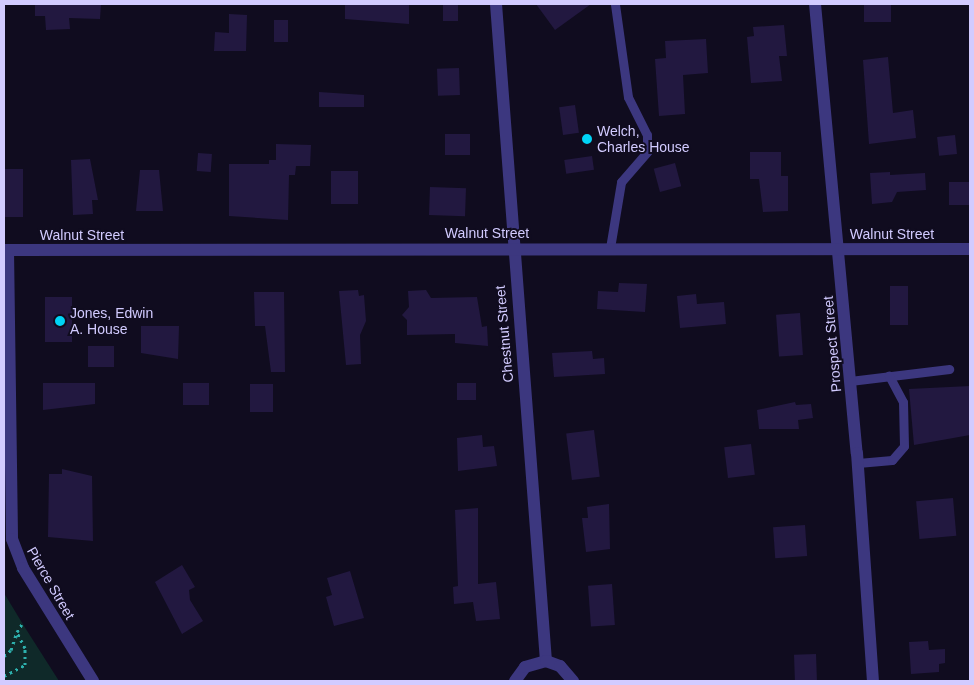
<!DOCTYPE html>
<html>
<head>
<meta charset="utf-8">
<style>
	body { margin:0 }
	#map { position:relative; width:974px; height:685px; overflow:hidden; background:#100c1f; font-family:Helvetica,sans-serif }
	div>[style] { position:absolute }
	.green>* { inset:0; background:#0f2929 }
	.building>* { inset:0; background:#221840; transform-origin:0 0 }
	.path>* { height:3px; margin-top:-1.5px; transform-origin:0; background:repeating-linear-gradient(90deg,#2db1ae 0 2.5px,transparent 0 6.5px) }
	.service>* { height:9px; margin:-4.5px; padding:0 4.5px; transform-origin:4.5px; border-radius:4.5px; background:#3c377f }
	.minor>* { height:12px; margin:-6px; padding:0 6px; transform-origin:6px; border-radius:6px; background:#3c377f }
	.tertiary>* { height:12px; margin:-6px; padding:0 6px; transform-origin:6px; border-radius:6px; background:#3c377f }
	.dots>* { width:14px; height:14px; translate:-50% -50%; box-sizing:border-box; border:2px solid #100c1f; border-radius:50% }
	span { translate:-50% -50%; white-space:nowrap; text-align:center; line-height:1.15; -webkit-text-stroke:4px #100c1f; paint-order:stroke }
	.poi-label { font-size:14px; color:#d2cbff }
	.left { translate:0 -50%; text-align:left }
	.street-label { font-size:14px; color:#d2cbff }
	.frame { position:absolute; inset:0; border:5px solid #d2cbff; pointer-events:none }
</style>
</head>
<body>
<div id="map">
	<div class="green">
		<div style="clip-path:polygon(4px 593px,24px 626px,59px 681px,4px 681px)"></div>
	</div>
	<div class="building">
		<div style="clip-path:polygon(35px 4px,101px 4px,100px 19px,69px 18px,70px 29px,46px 30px,45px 16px,35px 16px)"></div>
		<div style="clip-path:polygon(345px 4px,409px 4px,409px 24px,345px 19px)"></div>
		<div style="left:443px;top:4px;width:15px;height:17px"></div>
		<div style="clip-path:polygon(536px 4px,591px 4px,555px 30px)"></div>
		<div style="left:864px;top:4px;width:27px;height:18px"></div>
		<div style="clip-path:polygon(229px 14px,247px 15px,246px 51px,214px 51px,215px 32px,229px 33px)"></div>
		<div style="left:274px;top:20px;width:14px;height:22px"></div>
		<div style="clip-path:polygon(784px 25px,787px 56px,779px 56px,782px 81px,751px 83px,747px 37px,754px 36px,753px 27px)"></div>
		<div style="clip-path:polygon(706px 39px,708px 73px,683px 75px,685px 114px,659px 116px,655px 59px,666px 58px,665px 41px)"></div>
		<div style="clip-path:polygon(888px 57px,893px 113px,913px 110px,916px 138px,869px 144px,863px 60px)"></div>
		<div style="left:459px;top:68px;width:27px;height:22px;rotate:88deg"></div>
		<div style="clip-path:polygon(319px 92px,364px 95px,364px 107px,319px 107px)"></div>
		<div style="left:575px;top:105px;width:28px;height:16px;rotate:82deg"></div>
		<div style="left:445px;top:134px;width:25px;height:21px"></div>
		<div style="left:955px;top:135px;width:19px;height:18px;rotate:84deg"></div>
		<div style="clip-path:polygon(276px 144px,311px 145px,310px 166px,296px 166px,295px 175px,289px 175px,288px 220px,229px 216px,229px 164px,269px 164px,269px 160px,276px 160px)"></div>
		<div style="clip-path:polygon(750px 152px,781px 152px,781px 176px,788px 176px,788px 211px,763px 212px,759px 179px,750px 179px)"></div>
		<div style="left:198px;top:153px;width:14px;height:18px;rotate:4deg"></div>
		<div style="left:592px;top:156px;width:14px;height:28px;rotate:82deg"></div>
		<div style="clip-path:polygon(90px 159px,98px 200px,92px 200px,93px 214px,73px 215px,71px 160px)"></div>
		<div style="left:675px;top:163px;width:24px;height:22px;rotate:75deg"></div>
		<div style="left:5px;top:169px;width:18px;height:48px"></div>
		<div style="clip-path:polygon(140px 170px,159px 170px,163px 211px,136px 211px)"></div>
		<div style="left:331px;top:171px;width:27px;height:33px"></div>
		<div style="clip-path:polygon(890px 172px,890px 175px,925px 173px,926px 190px,897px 192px,892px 202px,872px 204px,870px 173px)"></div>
		<div style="left:970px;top:182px;width:23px;height:21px;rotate:90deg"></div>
		<div style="left:430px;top:187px;width:36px;height:28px;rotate:2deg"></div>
		<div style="clip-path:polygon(619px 283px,647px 284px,645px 312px,597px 309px,598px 291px,618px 292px)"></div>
		<div style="left:890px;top:286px;width:18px;height:39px"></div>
		<div style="clip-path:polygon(358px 290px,359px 296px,364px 295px,366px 321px,360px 335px,361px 364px,346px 365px,339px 291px)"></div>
		<div style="clip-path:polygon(426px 290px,431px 298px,477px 297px,482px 327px,487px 326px,488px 346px,455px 343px,455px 334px,407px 335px,407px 320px,402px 315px,409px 307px,408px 291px)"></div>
		<div style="clip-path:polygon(254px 292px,284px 292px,285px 372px,271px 372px,265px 326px,255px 326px)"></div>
		<div style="clip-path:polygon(696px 294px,697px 304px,724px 302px,726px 324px,680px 328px,677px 296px)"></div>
		<div style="left:45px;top:297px;width:27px;height:45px"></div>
		<div style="left:800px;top:313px;width:42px;height:24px;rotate:86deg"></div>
		<div style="clip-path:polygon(141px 326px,179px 326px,178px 359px,141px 353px)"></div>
		<div style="left:88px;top:346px;width:26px;height:21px"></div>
		<div style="clip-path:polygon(592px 351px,593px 359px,604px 358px,605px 374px,554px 377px,552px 353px)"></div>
		<div style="clip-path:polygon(43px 383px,95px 383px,95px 404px,43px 410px)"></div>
		<div style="left:183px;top:383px;width:26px;height:22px"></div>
		<div style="left:457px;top:383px;width:19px;height:17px"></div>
		<div style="left:250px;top:384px;width:23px;height:28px"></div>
		<div style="clip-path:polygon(970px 386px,970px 435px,914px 445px,909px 389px)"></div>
		<div style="clip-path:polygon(795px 402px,796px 405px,811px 404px,813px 418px,798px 420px,799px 429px,759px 429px,757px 410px)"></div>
		<div style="left:594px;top:430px;width:47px;height:28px;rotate:83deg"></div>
		<div style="clip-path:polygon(482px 435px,483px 447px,494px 446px,497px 466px,458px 471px,457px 438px)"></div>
		<div style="left:751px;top:444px;width:31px;height:27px;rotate:83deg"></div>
		<div style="clip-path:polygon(62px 469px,92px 476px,93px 541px,48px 537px,49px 474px,62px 474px)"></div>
		<div style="left:953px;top:498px;width:38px;height:37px;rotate:85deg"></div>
		<div style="clip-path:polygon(609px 504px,610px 549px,586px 552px,582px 518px,588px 518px,587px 507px)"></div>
		<div style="clip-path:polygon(478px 508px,478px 584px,496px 582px,500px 619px,476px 621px,473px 602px,454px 604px,453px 587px,458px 586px,455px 510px)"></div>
		<div style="left:805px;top:525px;width:31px;height:32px;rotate:86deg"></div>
		<div style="clip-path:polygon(182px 565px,195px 587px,189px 590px,190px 600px,203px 621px,182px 634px,155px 582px)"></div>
		<div style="clip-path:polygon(350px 571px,364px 618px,334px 626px,326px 597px,332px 595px,327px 578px)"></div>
		<div style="left:612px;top:584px;width:41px;height:24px;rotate:86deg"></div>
		<div style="clip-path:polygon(928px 641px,929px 650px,945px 649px,945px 663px,939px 664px,939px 672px,911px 674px,909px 642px)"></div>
		<div style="left:816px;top:654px;width:27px;height:22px;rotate:88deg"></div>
	</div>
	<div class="path">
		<div style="left:4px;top:656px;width:9px;rotate:-41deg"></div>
		<div style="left:11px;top:650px;width:19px;rotate:-72deg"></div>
		<div style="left:4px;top:676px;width:24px;rotate:-28deg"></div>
		<div style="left:25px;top:665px;width:17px;rotate:-90deg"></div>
		<div style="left:25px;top:648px;width:18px;rotate:-117deg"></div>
		<div style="left:17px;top:632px;width:9px;rotate:-58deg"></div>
	</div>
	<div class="service">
		<div style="left:610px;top:248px;width:67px;rotate:-80.5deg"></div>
		<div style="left:621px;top:182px;width:40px;rotate:-49deg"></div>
		<div style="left:647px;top:152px;width:17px;rotate:-90deg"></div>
		<div style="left:647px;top:135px;width:42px;rotate:-116.6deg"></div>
		<div style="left:628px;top:97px;width:94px;rotate:-98deg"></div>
		<div style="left:850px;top:381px;width:100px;rotate:-6.9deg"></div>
		<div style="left:858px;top:463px;width:34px;rotate:-5deg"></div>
		<div style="left:892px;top:460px;width:18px;rotate:-49deg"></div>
		<div style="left:904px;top:446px;width:44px;rotate:-91.3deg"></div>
		<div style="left:903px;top:402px;width:30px;rotate:-118deg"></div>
	</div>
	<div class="minor">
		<div style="left:496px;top:4px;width:659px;rotate:85.65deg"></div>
		<div style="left:8px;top:250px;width:289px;rotate:89.2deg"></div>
		<div style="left:12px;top:539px;width:31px;rotate:69deg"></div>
		<div style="left:23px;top:568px;width:133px;rotate:58.2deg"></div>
		<div style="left:515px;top:681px;width:17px;rotate:-54deg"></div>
		<div style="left:525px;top:667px;width:22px;rotate:-16deg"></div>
		<div style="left:546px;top:661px;width:15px;rotate:20deg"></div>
		<div style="left:560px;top:666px;width:20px;rotate:49deg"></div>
	</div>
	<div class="tertiary">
		<div style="left:815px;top:4px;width:451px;rotate:84.7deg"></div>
		<div style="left:857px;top:453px;width:229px;rotate:86deg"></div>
		<div style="left:4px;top:250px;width:966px;rotate:-0.06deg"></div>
	</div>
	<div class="dots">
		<div style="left:587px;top:139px;background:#00d4f6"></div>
		<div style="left:60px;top:321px;background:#00d4f6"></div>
	</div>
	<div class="poi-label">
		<span class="left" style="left:597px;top:139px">Welch,<br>Charles House</span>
		<span class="left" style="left:70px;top:321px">Jones, Edwin<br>A. House</span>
	</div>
	<div class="street-label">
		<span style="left:487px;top:233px">Walnut Street</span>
		<span style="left:892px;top:234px">Walnut Street</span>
		<span style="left:82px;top:235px">Walnut Street</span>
		<span style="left:504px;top:334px;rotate:-95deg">Chestnut Street</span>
		<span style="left:832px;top:344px;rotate:-95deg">Prospect Street</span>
		<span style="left:51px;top:583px;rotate:60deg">Pierce Street</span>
	</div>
	<div class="frame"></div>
</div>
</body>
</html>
